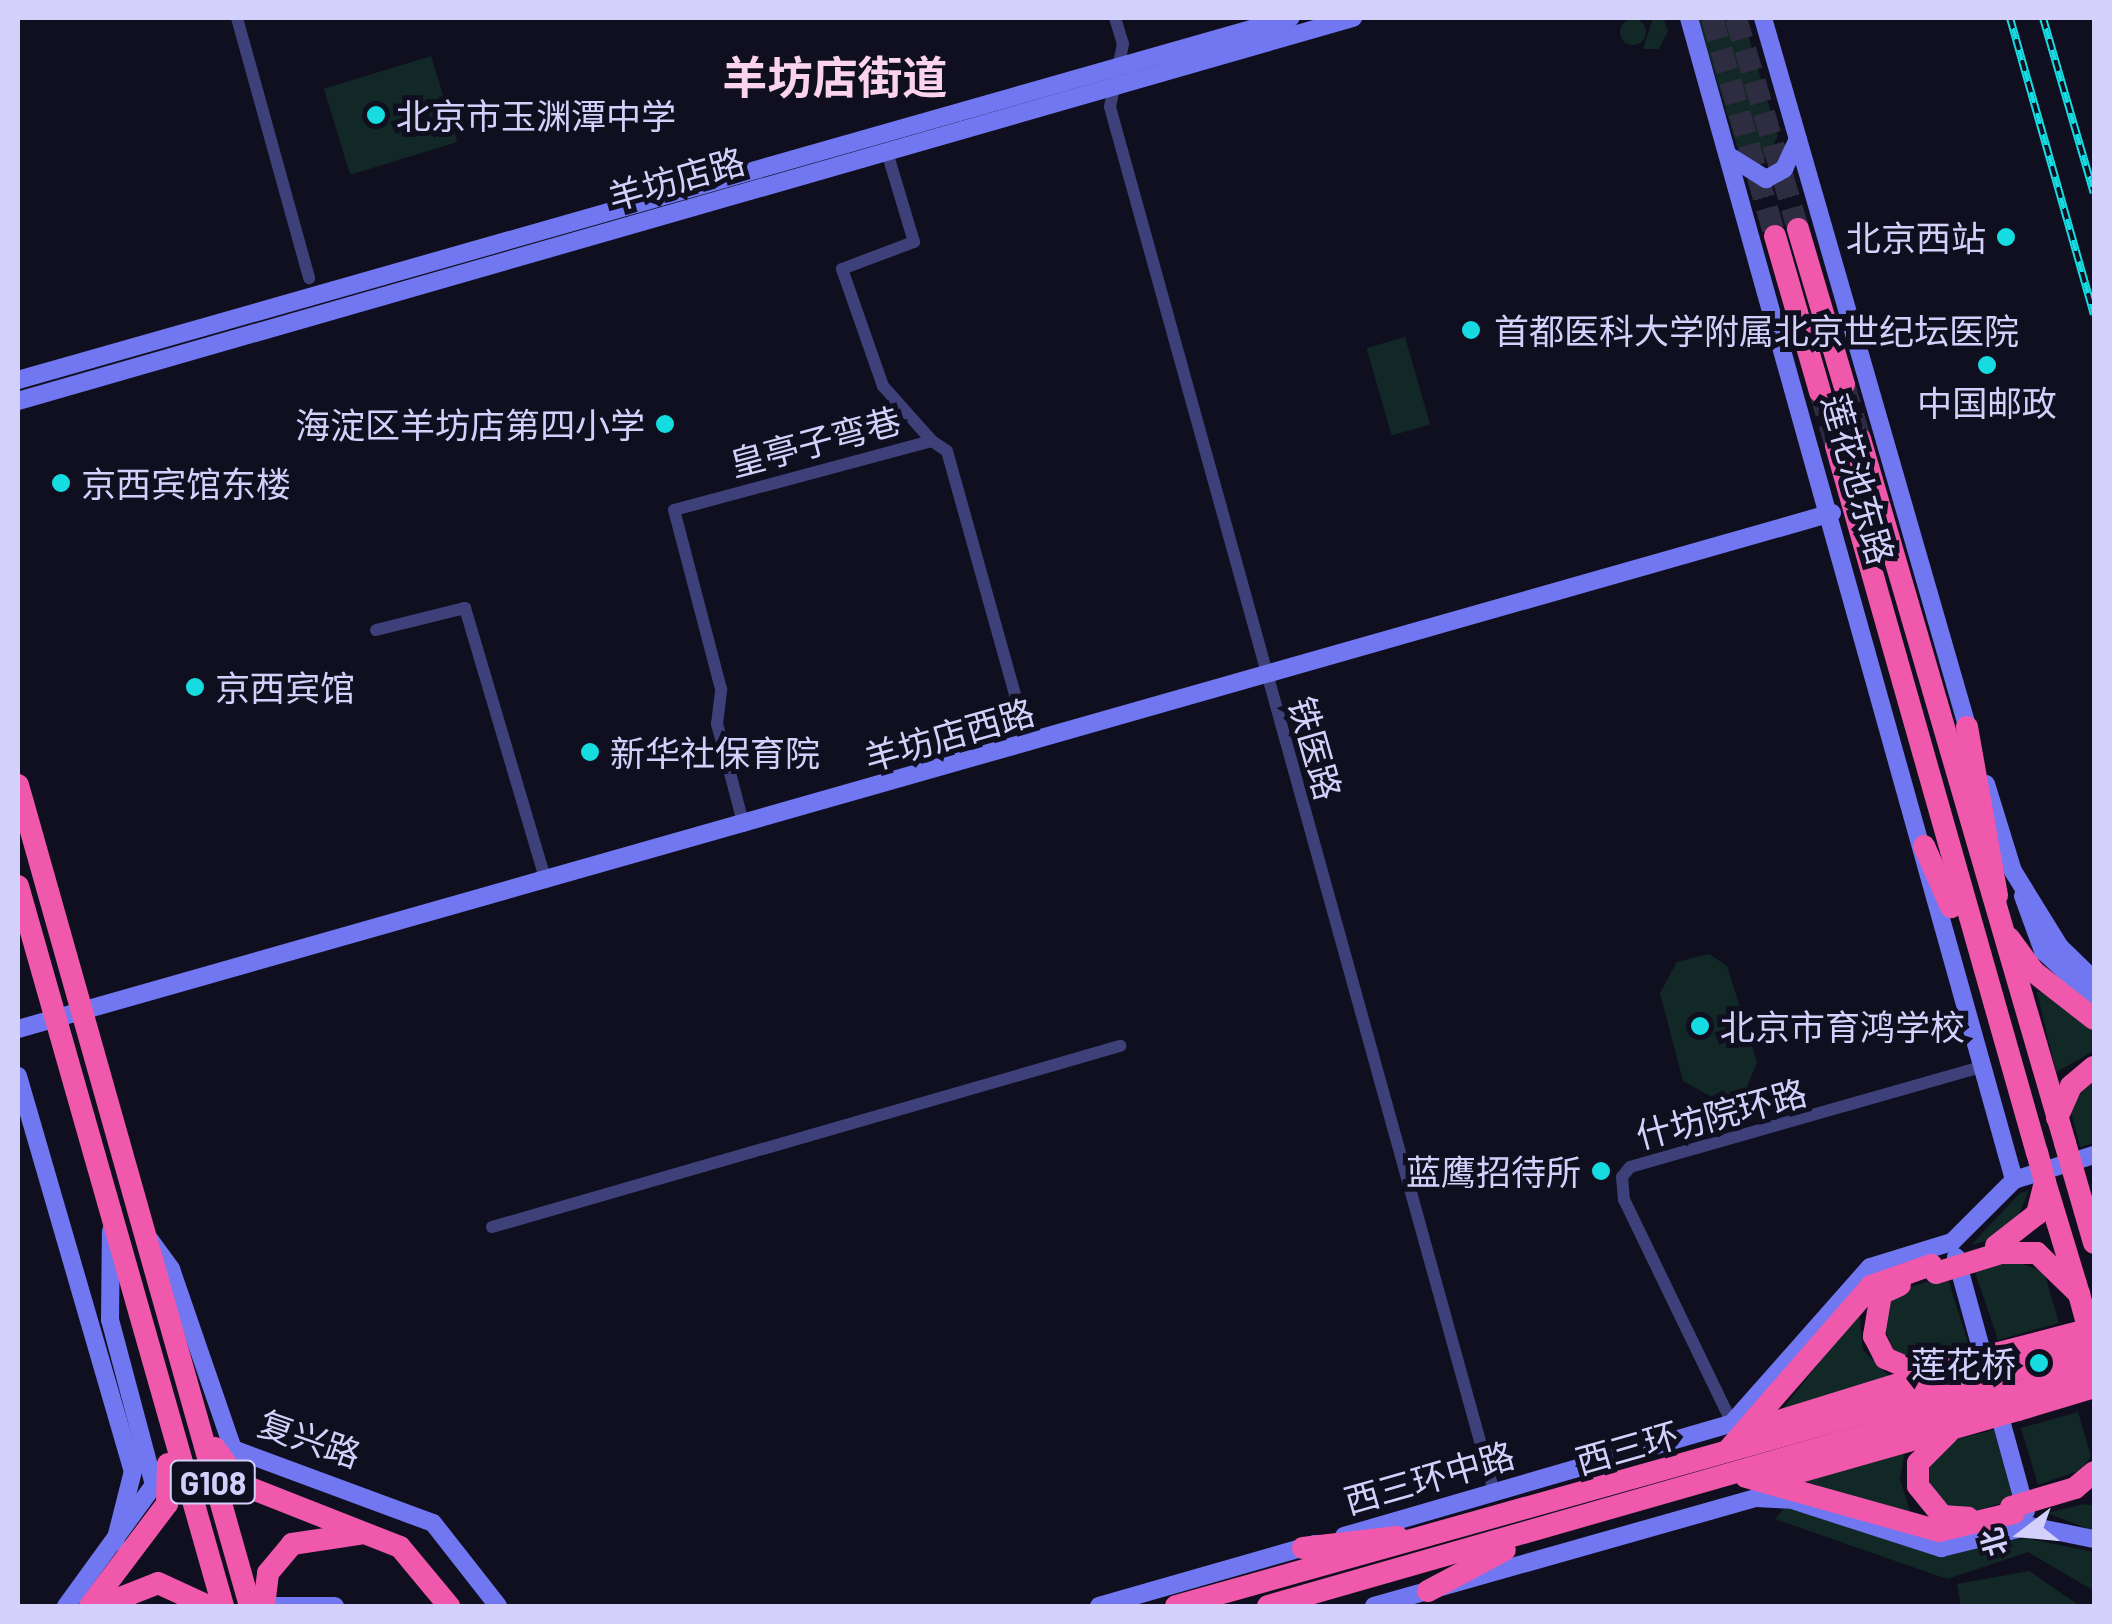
<!DOCTYPE html>
<html>
<head>
<meta charset="utf-8">
<style>
	body { margin:0 }
	#map { position:relative; width:2112px; height:1624px; overflow:hidden; background:#100f1f; font-family:Barlow,"Noto Sans SC",sans-serif }
	div>[style] { position:absolute }
	.green>* { inset:0; background:#122826; transform-origin:0 0 }
	.round { border-radius:50% }
	.highway-tunnel>* { height:22px; margin-top:-11px; transform-origin:0; background:repeating-linear-gradient(90deg,#2d2c40 0 22px,transparent 0 33px) }
	.street>* { height:12px; margin:-6px; padding:0 6px; transform-origin:6px; border-radius:6px; background:#3e4079 }
	.secondary>* { height:18px; margin:-9px; padding:0 9px; transform-origin:9px; border-radius:9px; background:#7177f1 }
	.highway>* { height:22px; margin:-11px; padding:0 11px; transform-origin:11px; border-radius:11px; background:#ef58ab }
	.rail>* { height:8px; margin-top:-4px; transform-origin:0; background:repeating-linear-gradient(90deg,#100f1f 0 11px,#16dce2 0 22px); box-sizing:border-box; border-block:2px solid #16dce2 }
	.highway-bridge>* { height:22px; margin:-11px; padding:0 11px; transform-origin:11px; border-radius:11px; background:#ef58ab }
	.dots>* { width:28px; height:28px; translate:-50% -50%; box-sizing:border-box; border:5px solid #100f1f; border-radius:50% }
	span { translate:-50% -50%; white-space:nowrap; text-align:center; line-height:1.15; -webkit-text-stroke:10px #100f1f; paint-order:stroke }
	.shield-label span { padding:2px 8px; background:#100f1f; border:2px solid; border-radius:8px; -webkit-text-stroke-width:0 }
	.shield-label { font-size:32px; color:#d3d1fb; font-weight:700 }
	.poi-label { font-size:35px; color:#d3d1fb }
	.left { translate:0 -50%; text-align:left }
	.right { translate:-100% -50%; text-align:right }
	.street-label { font-size:35px; color:#d3d1fb }
	.district-label { font-size:45px; color:#fbd3ef; font-weight:700 }
	.frame { position:absolute; inset:0; border:20px solid #d3d1fb; pointer-events:none }
	.north { position:absolute; left:1972px; top:1484px; width:100px; height:100px; -webkit-text-stroke:8px #100f1f; paint-order:stroke; rotate:254deg; font-size:28px; font-weight:700; line-height:40px; text-align:center; color:#d3d1fb }
	.north::after { content:''; display:block; margin:auto; width:35px; height:45px; background:#d3d1fb; clip-path:polygon(50% 0,100% 100%,50% 72%,0 100%) }
</style>
</head>
<body>
<div id="map">
	<div class="green">
		<div style="clip-path:polygon(1653px 18px,1663px 18px,1668px 31px,1659px 49px,1643px 49px)"></div>
		<div style="clip-path:polygon(1698px 18px,1743px 18px,1778px 136px,1765px 159px,1737px 147px)"></div>
		<div class="round" style="left:1620px;top:19px;width:26px;height:26px"></div>
		<div style="left:431px;top:56px;width:90px;height:112px;rotate:73deg"></div>
		<div style="left:1405px;top:337px;width:91px;height:40px;rotate:74deg"></div>
		<div style="clip-path:polygon(1709px 954px,1727px 966px,1757px 1062px,1745px 1092px,1721px 1102px,1683px 1081px,1660px 993px,1677px 962px)"></div>
		<div style="clip-path:polygon(2046px 990px,2094px 1028px,2094px 1051px,2056px 1072px,2037px 992px)"></div>
		<div style="clip-path:polygon(2094px 1076px,2094px 1143px,2080px 1147px,2070px 1108px)"></div>
		<div style="clip-path:polygon(2029px 1190px,2011px 1234px,1971px 1245px,2019px 1194px)"></div>
		<div style="clip-path:polygon(2013px 1260px,2044px 1272px,2059px 1323px,1998px 1340px,1975px 1272px)"></div>
		<div style="clip-path:polygon(1947px 1276px,1971px 1352px,1925px 1365px,1896px 1356px,1880px 1317px,1893px 1292px)"></div>
		<div style="clip-path:polygon(1859px 1312px,1863px 1350px,1890px 1377px,1781px 1411px)"></div>
		<div style="clip-path:polygon(2078px 1412px,2091px 1456px,2081px 1470px,2038px 1485px,2021px 1428px)"></div>
		<div style="clip-path:polygon(1994px 1430px,2013px 1500px,1960px 1515px,1926px 1492px,1927px 1457px,1944px 1442px)"></div>
		<div style="clip-path:polygon(1905px 1451px,1900px 1479px,1912px 1518px,1802px 1480px)"></div>
		<div style="clip-path:polygon(1787px 1505px,1940px 1554px,2025px 1538px,2094px 1552px,2094px 1591px,2028px 1552px,1947px 1579px,1775px 1519px)"></div>
		<div style="clip-path:polygon(2094px 1506px,2094px 1531px,2047px 1513px,2085px 1504px)"></div>
		<div style="clip-path:polygon(2029px 1571px,2080px 1606px,1961px 1606px,1957px 1584px)"></div>
	</div>
	<div class="highway-tunnel">
		<div style="left:1712px;top:18px;width:227px;rotate:73.9deg"></div>
		<div style="left:1736px;top:18px;width:220px;rotate:73.6deg"></div>
		<div style="left:1844px;top:384px;width:57px;rotate:73.8deg"></div>
		<div style="left:1820px;top:392px;width:56px;rotate:73.5deg"></div>
	</div>
	<div class="street">
		<div style="left:237px;top:18px;width:270px;rotate:74.5deg"></div>
		<div style="left:1115px;top:18px;width:27px;rotate:73deg"></div>
		<div style="left:1123px;top:44px;width:64px;rotate:101.7deg"></div>
		<div style="left:1110px;top:107px;width:1437px;rotate:74.5deg"></div>
		<div style="left:932px;top:441px;width:18px;rotate:34deg"></div>
		<div style="left:947px;top:451px;width:305px;rotate:74.4deg"></div>
		<div style="left:376px;top:630px;width:92px;rotate:-13.9deg"></div>
		<div style="left:465px;top:608px;width:286px;rotate:73.5deg"></div>
		<div style="left:744px;top:826px;width:106px;rotate:-104.8deg"></div>
		<div style="left:717px;top:724px;width:35px;rotate:-83deg"></div>
		<div style="left:721px;top:689px;width:185px;rotate:-104.7deg"></div>
		<div style="left:674px;top:510px;width:267px;rotate:-15deg"></div>
		<div style="left:932px;top:441px;width:74px;rotate:-131.7deg"></div>
		<div style="left:883px;top:386px;width:124px;rotate:-109.3deg"></div>
		<div style="left:842px;top:269px;width:77px;rotate:-20.6deg"></div>
		<div style="left:914px;top:242px;width:94px;rotate:-106.7deg"></div>
		<div style="left:492px;top:1227px;width:654px;rotate:-16.08deg"></div>
		<div style="left:1732px;top:1423px;width:248px;rotate:-115.8deg"></div>
		<div style="left:1624px;top:1200px;width:23px;rotate:-95deg"></div>
		<div style="left:1622px;top:1177px;width:13px;rotate:-51deg"></div>
		<div style="left:1630px;top:1167px;width:366px;rotate:-15.9deg"></div>
	</div>
	<div class="secondary">
		<div style="left:1689px;top:18px;width:1207px;rotate:74.37deg"></div>
		<div style="left:1763px;top:18px;width:747px;rotate:73.92deg"></div>
		<div style="left:1729px;top:156px;width:44px;rotate:31.9deg"></div>
		<div style="left:1766px;top:179px;width:21px;rotate:-29deg"></div>
		<div style="left:1784px;top:169px;width:33px;rotate:-65deg"></div>
		<div style="left:18px;top:380px;width:1323px;rotate:-15.89deg"></div>
		<div style="left:18px;top:401px;width:1389px;rotate:-16.01deg"></div>
		<div style="left:1986px;top:784px;width:91px;rotate:72.8deg"></div>
		<div style="left:2013px;top:871px;width:89px;rotate:58.3deg"></div>
		<div style="left:2060px;top:947px;width:47px;rotate:44.1deg"></div>
		<div style="left:2023px;top:896px;width:59px;rotate:70deg"></div>
		<div style="left:2043px;top:951px;width:69px;rotate:42.7deg"></div>
		<div style="left:18px;top:1029px;width:1886px;rotate:-15.88deg"></div>
		<div style="left:18px;top:1076px;width:411px;rotate:73.8deg"></div>
		<div style="left:133px;top:1471px;width:73px;rotate:104.2deg"></div>
		<div style="left:150px;top:1240px;width:36px;rotate:54deg"></div>
		<div style="left:171px;top:1269px;width:190px;rotate:71deg"></div>
		<div style="left:233px;top:1449px;width:213px;rotate:20.3deg"></div>
		<div style="left:433px;top:1523px;width:105px;rotate:51.9deg"></div>
		<div style="left:1956px;top:1257px;width:114px;rotate:74.7deg"></div>
		<div style="left:1997px;top:1406px;width:109px;rotate:74.6deg"></div>
		<div style="left:1344px;top:1536px;width:404px;rotate:-16.2deg"></div>
		<div style="left:1732px;top:1423px;width:208px;rotate:-48.5deg"></div>
		<div style="left:1870px;top:1267px;width:86px;rotate:-17deg"></div>
		<div style="left:1952px;top:1242px;width:88px;rotate:-45deg"></div>
		<div style="left:2014px;top:1180px;width:84px;rotate:-17.4deg"></div>
		<div style="left:66px;top:1606px;width:150px;rotate:-54deg"></div>
		<div style="left:154px;top:1485px;width:171px;rotate:-104.9deg"></div>
		<div style="left:110px;top:1320px;width:89px;rotate:-89.4deg"></div>
		<div style="left:276px;top:1606px;width:59px"></div>
		<div style="left:1099px;top:1606px;width:225px;rotate:-16deg"></div>
		<div style="left:1374px;top:1606px;width:397px;rotate:-15.8deg"></div>
		<div style="left:1756px;top:1498px;width:36px;rotate:3deg"></div>
		<div style="left:1792px;top:1500px;width:157px;rotate:17.9deg"></div>
		<div style="left:1941px;top:1548px;width:92px;rotate:-13.9deg"></div>
		<div style="left:2030px;top:1526px;width:65px;rotate:11.5deg"></div>
	</div>
	<div class="highway">
		<div style="left:1798px;top:229px;width:162px;rotate:73.5deg"></div>
		<div style="left:1775px;top:236px;width:162px;rotate:73.9deg"></div>
		<div style="left:1860px;top:439px;width:733px;rotate:73.76deg"></div>
		<div style="left:1836px;top:446px;width:735px;rotate:74.13deg"></div>
		<div style="left:1967px;top:727px;width:171px;rotate:79.9deg"></div>
		<div style="left:18px;top:785px;width:853px;rotate:74.22deg"></div>
		<div style="left:1924px;top:846px;width:67px;rotate:66.1deg"></div>
		<div style="left:18px;top:886px;width:749px;rotate:74.11deg"></div>
		<div style="left:2009px;top:938px;width:42px;rotate:53.7deg"></div>
		<div style="left:2034px;top:972px;width:76px;rotate:38.1deg"></div>
		<div style="left:2057px;top:1118px;width:35px;rotate:-66deg"></div>
		<div style="left:2071px;top:1086px;width:30px;rotate:-40deg"></div>
		<div style="left:2045px;top:1182px;width:117px;rotate:73.1deg"></div>
		<div style="left:1900px;top:1285px;width:21px;rotate:155deg"></div>
		<div style="left:1881px;top:1294px;width:43px;rotate:99.5deg"></div>
		<div style="left:1874px;top:1336px;width:25px;rotate:63deg"></div>
		<div style="left:1885px;top:1358px;width:46px;rotate:23.2deg"></div>
		<div style="left:1999px;top:1353px;width:98px;rotate:-14.7deg"></div>
		<div style="left:2007px;top:1372px;width:90px;rotate:-15.4deg"></div>
		<div style="left:2013px;top:1393px;width:84px;rotate:-16.5deg"></div>
		<div style="left:2018px;top:1410px;width:79px;rotate:-16.8deg"></div>
		<div style="left:1756px;top:1428px;width:229px;rotate:-17.2deg"></div>
		<div style="left:1948px;top:1433px;width:42px;rotate:135deg"></div>
		<div style="left:1918px;top:1463px;width:23px;rotate:90deg"></div>
		<div style="left:1918px;top:1486px;width:38px;rotate:51deg"></div>
		<div style="left:1942px;top:1516px;width:26px;rotate:4deg"></div>
		<div style="left:215px;top:1448px;width:44px;rotate:55.2deg"></div>
		<div style="left:240px;top:1484px;width:172px;rotate:21.5deg"></div>
		<div style="left:400px;top:1547px;width:77px;rotate:50.3deg"></div>
		<div style="left:1729px;top:1449px;width:216px;rotate:-48.9deg"></div>
		<div style="left:1871px;top:1286px;width:64px;rotate:-19.3deg"></div>
		<div style="left:1746px;top:1477px;width:200px;rotate:15.6deg"></div>
		<div style="left:1939px;top:1531px;width:77px;rotate:-13.5deg"></div>
		<div style="left:1775px;top:1479px;width:227px;rotate:-15.9deg"></div>
		<div style="left:1303px;top:1548px;width:95px;rotate:-6.7deg"></div>
		<div style="left:1428px;top:1591px;width:87px;rotate:-28deg"></div>
		<div style="left:90px;top:1606px;width:128px;rotate:-53deg"></div>
		<div style="left:167px;top:1504px;width:40px;rotate:-88.6deg"></div>
		<div style="left:100px;top:1606px;width:62px;rotate:-21.6deg"></div>
		<div style="left:158px;top:1583px;width:55px;rotate:24.7deg"></div>
		<div style="left:264px;top:1606px;width:33px;rotate:-83deg"></div>
		<div style="left:268px;top:1573px;width:38px;rotate:-50deg"></div>
		<div style="left:292px;top:1544px;width:68px;rotate:-8.5deg"></div>
		<div style="left:1176px;top:1606px;width:836px;rotate:-15.68deg"></div>
		<div style="left:1268px;top:1606px;width:749px;rotate:-15.97deg"></div>
	</div>
	<div class="rail">
		<div style="left:2010px;top:18px;width:308px;rotate:74.2deg"></div>
		<div style="left:2043px;top:18px;width:182px;rotate:73.8deg"></div>
	</div>
	<div class="highway-bridge">
		<div style="left:2065px;top:1143px;width:104px;rotate:73.8deg"></div>
		<div style="left:1996px;top:1246px;width:52px;rotate:-38deg"></div>
		<div style="left:2037px;top:1214px;width:33px;rotate:-76deg"></div>
		<div style="left:2045px;top:1182px;width:30px;rotate:-105deg"></div>
		<div style="left:1936px;top:1273px;width:68px;rotate:-17.1deg"></div>
		<div style="left:2001px;top:1253px;width:36px"></div>
		<div style="left:2037px;top:1253px;width:59px;rotate:44.3deg"></div>
		<div style="left:2079px;top:1294px;width:57px;rotate:74.7deg"></div>
		<div style="left:1975px;top:1360px;width:25px;rotate:-16deg"></div>
		<div style="left:1981px;top:1380px;width:27px;rotate:-17deg"></div>
		<div style="left:1988px;top:1400px;width:26px;rotate:-16deg"></div>
		<div style="left:1993px;top:1417px;width:26px;rotate:-16deg"></div>
		<div style="left:2011px;top:1507px;width:67px;rotate:-16.5deg"></div>
		<div style="left:2075px;top:1488px;width:25px;rotate:-40deg"></div>
	</div>
	<div class="dots">
		<div style="left:376px;top:115px;background:#16dce2"></div>
		<div style="left:2006px;top:237px;background:#16dce2"></div>
		<div style="left:1471px;top:330px;background:#16dce2"></div>
		<div style="left:1987px;top:365px;background:#16dce2"></div>
		<div style="left:665px;top:424px;background:#16dce2"></div>
		<div style="left:61px;top:483px;background:#16dce2"></div>
		<div style="left:195px;top:687px;background:#16dce2"></div>
		<div style="left:590px;top:752px;background:#16dce2"></div>
		<div style="left:1700px;top:1026px;background:#16dce2"></div>
		<div style="left:1601px;top:1171px;background:#16dce2"></div>
		<div style="left:2039px;top:1363px;background:#16dce2"></div>
	</div>
	<div class="shield-label">
		<span style="left:213px;top:1482px">G108</span>
	</div>
	<div class="poi-label">
		<span class="left" style="left:396px;top:115px">北京市玉渊潭中学</span>
		<span class="right" style="left:1986px;top:237px">北京西站</span>
		<span class="left" style="left:1494px;top:330px">首都医科大学附属北京世纪坛医院</span>
		<span style="left:1987px;top:402px">中国邮政</span>
		<span class="right" style="left:645px;top:424px">海淀区羊坊店第四小学</span>
		<span class="left" style="left:81px;top:483px">京西宾馆东楼</span>
		<span class="left" style="left:215px;top:687px">京西宾馆</span>
		<span class="left" style="left:610px;top:752px">新华社保育院</span>
		<span class="left" style="left:1720px;top:1026px">北京市育鸿学校</span>
		<span class="right" style="left:1581px;top:1171px">蓝鹰招待所</span>
		<span class="right" style="left:2016px;top:1363px">莲花桥</span>
	</div>
	<div class="street-label">
		<span style="left:676px;top:178px;rotate:-16deg">羊坊店路</span>
		<span style="left:815px;top:441px;rotate:-15deg">皇亭子弯巷</span>
		<span style="left:1859px;top:479px;rotate:74deg">莲花池东路</span>
		<span style="left:949px;top:734px;rotate:-16deg">羊坊店西路</span>
		<span style="left:1316px;top:748px;rotate:74deg">铁医路</span>
		<span style="left:1721px;top:1113px;rotate:-15deg">什坊院环路</span>
		<span style="left:310px;top:1438px;rotate:19deg">复兴路</span>
		<span style="left:1627px;top:1447px;rotate:-16deg">西三环</span>
		<span style="left:1429px;top:1477px;rotate:-16deg">西三环中路</span>
	</div>
	<div class="district-label">
		<span style="left:835px;top:77px">羊坊店街道</span>
	</div>
	<div class="frame"></div>
	<div class="north">北</div>
</div>
</body>
</html>
